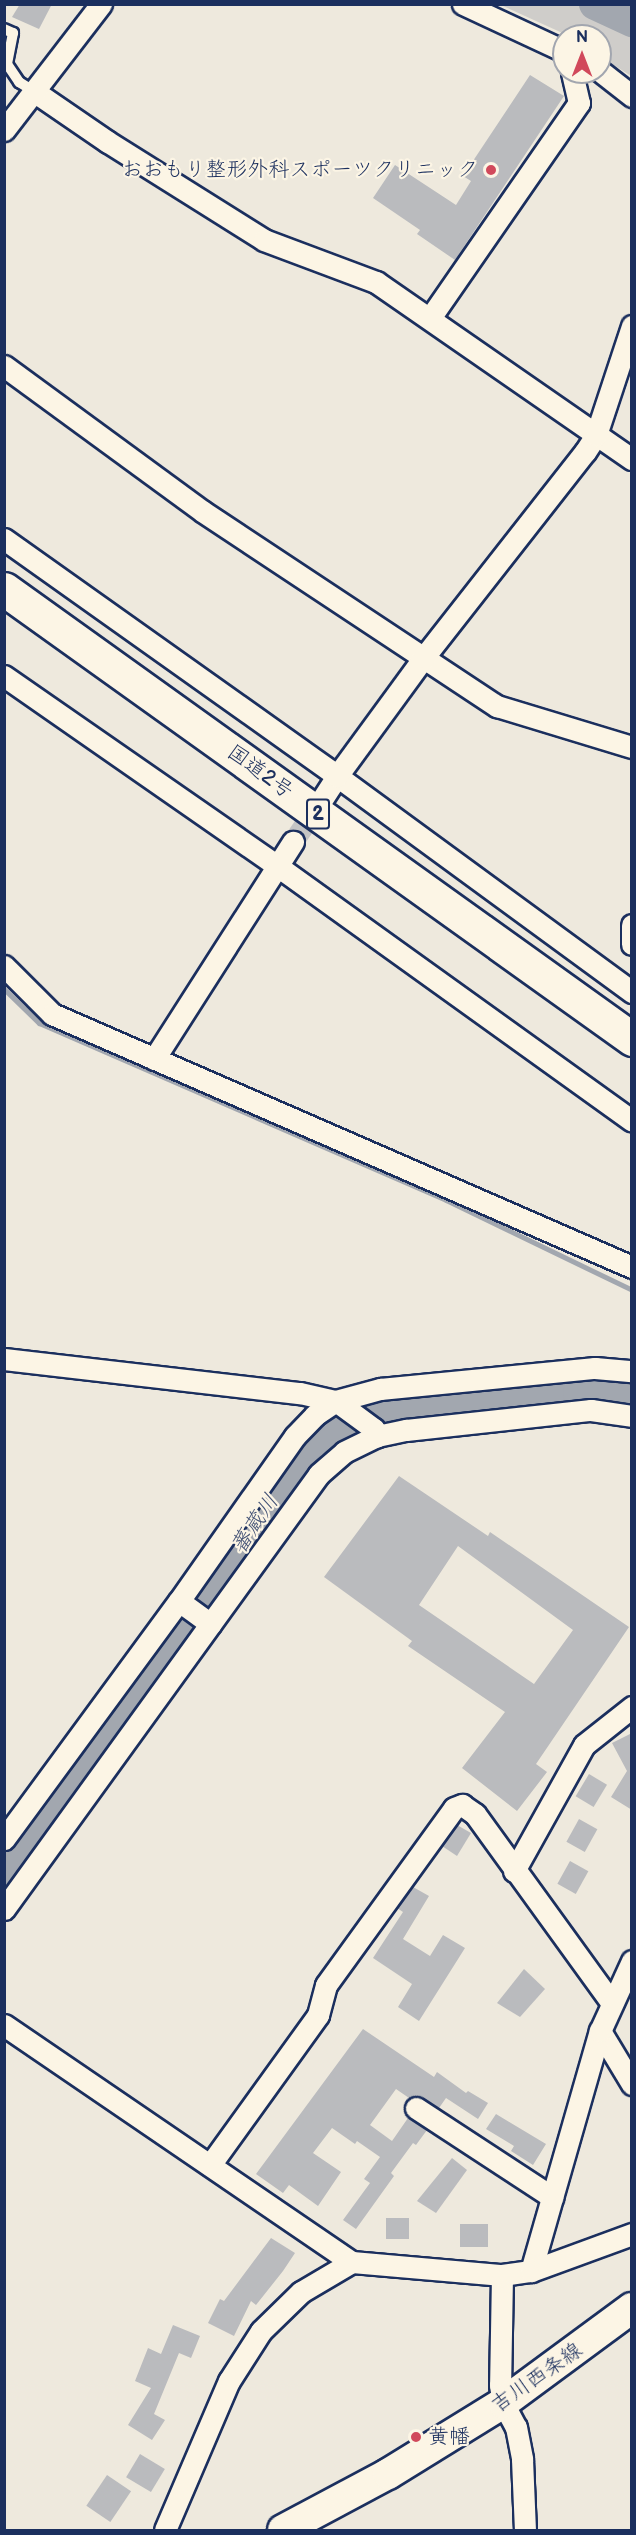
<!DOCTYPE html>
<html>
<head>
<meta charset="utf-8">
<style>
	body { margin:0 }
	#map { position:relative; width:636px; height:2535px; overflow:hidden; background:#eee9dd; font-family:"Balsamiq Sans","Klee One",sans-serif }
	div>[style] { position:absolute }
	.green>* { inset:0; background:#cfcdca }
	.stream>* { height:5px; margin:-2.5px; padding:0 2.5px; transform-origin:2.5px; border-radius:2.5px; background:#a2a7af }
	.river>* { height:32px; margin:-16px; padding:0 16px; transform-origin:16px; border-radius:16px; background:#a2a7af }
	.building>* { inset:0; background:#babbbe; transform-origin:0 0 }
	.minor-tunnel>* { height:21px; margin-top:-10.5px; transform-origin:0; background:repeating-linear-gradient(90deg,#c4c4c4 0 21px,transparent 0 31px) }
	.roads { filter:drop-shadow(2px 0 #1b2f5e) drop-shadow(-2px 0 #1b2f5e) drop-shadow(0 2px #1b2f5e) drop-shadow(0 -2px #1b2f5e) }
	.service>* { height:10px; margin:-5px; padding:0 5px; transform-origin:5px; border-radius:5px; background:#fcf5e5 }
	.minor>* { height:21px; margin:-10.5px; padding:0 10.5px; transform-origin:10.5px; border-radius:10.5px; background:#fcf5e5 }
	.secondary>* { height:30px; margin:-15px; padding:0 15px; transform-origin:15px; border-radius:15px; background:#fcf5e5 }
	.trunk>* { height:33px; margin:-16.5px; padding:0 16.5px; transform-origin:16.5px; border-radius:16.5px; background:#fcf5e5 }
	.dots>* { width:16px; height:16px; translate:-50% -50%; box-sizing:border-box; border:3px solid #fcf5e5; border-radius:50% }
	span { translate:-50% -50%; white-space:nowrap; text-align:center; line-height:1.15; -webkit-text-stroke:4.5px #fcf5e5; paint-order:stroke }
	.shield-label span { padding:2px 4px; background:#fcf5e5; border:2px solid; border-radius:4px; -webkit-text-stroke-width:0 }
	.shield-label { font-size:20px; color:#1b2f5e; font-weight:700 }
	.poi-label { font-size:21px; color:#1b2f5e }
	.right { translate:-100% -50%; text-align:right }
	.left { translate:0 -50%; text-align:left }
	.street-label { font-size:21px; color:#1b2f5e }
	.water-label { font-size:22px; color:#445376; font-style:italic }
	.frame { position:absolute; inset:0; border:6px solid #1b2f5e; pointer-events:none }
	.north { position:absolute; left:552px; top:24px; width:60px; height:60px; box-sizing:border-box; background:#fcf5e5; border:2px solid #a2a6af; border-radius:50%; rotate:0deg; font-size:16px; font-weight:700; line-height:24px; text-align:center; color:#1b2f5e }
	.north::after { content:''; display:block; margin:auto; width:21px; height:27px; background:#d1495b; clip-path:polygon(50% 0,100% 100%,50% 72%,0 100%) }
</style>
</head>
<body>
<div id="map">
	<div class="green">
		<div style="clip-path:polygon(501px 5px,631px 5px,631px 76px,600px 56px,600px 36px,569px 36px)"></div>
	</div>
	<div class="stream">
		<div style="left:4px;top:989px;width:49px;rotate:44.2deg"></div>
		<div style="left:39px;top:1023px;width:444px;rotate:23.5deg"></div>
		<div style="left:446px;top:1200px;width:207px;rotate:25.8deg"></div>
	</div>
	<div class="river">
		<div style="left:595px;top:4px;width:41px;rotate:24.7deg"></div>
		<div style="left:4px;top:1869px;width:399px;rotate:-53.8deg"></div>
		<div style="left:240px;top:1547px;width:125px;rotate:-56.1deg"></div>
		<div style="left:310px;top:1443px;width:34px;rotate:-30deg"></div>
		<div style="left:340px;top:1426px;width:54px;rotate:-12.8deg"></div>
		<div style="left:393px;top:1414px;width:187px;rotate:-6.4deg"></div>
		<div style="left:579px;top:1393px;width:53px;rotate:3.2deg"></div>
	</div>
	<div class="building">
		<div style="clip-path:polygon(20px 4px,52px 4px,39px 29px,12px 17px)"></div>
		<div style="clip-path:polygon(530px 75px,564px 96px,455px 260px,417px 234px,420px 230px,373px 198px,395px 165px,456px 205px,471px 181px,463px 176px)"></div>
		<div style="clip-path:polygon(evenodd,399px 1476px,488px 1536px,490px 1532px,629px 1627px,536px 1764px,547px 1772px,517px 1811px,462px 1768px,505px 1712px,408px 1646px,412px 1641px,324px 1577px,399px 1476px,458px 1546px,573px 1630px,534px 1684px,419px 1605px,458px 1546px)"></div>
		<div style="clip-path:polygon(632px 1733px,632px 1810px,611px 1797px,627px 1771px,612px 1743px)"></div>
		<div style="left:589px;top:1774px;width:21px;height:26px;rotate:31deg"></div>
		<div style="left:579px;top:1819px;width:21px;height:26px;rotate:29deg"></div>
		<div style="clip-path:polygon(457px 1825px,471px 1833px,457px 1856px,442px 1846px)"></div>
		<div style="left:570px;top:1861px;width:21px;height:26px;rotate:29deg"></div>
		<div style="clip-path:polygon(413px 1887px,429px 1896px,403px 1939px,430px 1956px,443px 1935px,465px 1948px,419px 2021px,398px 2007px,412px 1984px,373px 1958px,403px 1912px,397px 1908px)"></div>
		<div style="clip-path:polygon(524px 1969px,545px 1989px,520px 2017px,497px 2003px)"></div>
		<div style="clip-path:polygon(363px 2029px,434px 2077px,437px 2072px,466px 2093px,468px 2091px,488px 2103px,478px 2119px,446px 2098px,439px 2108px,422px 2097px,409px 2098px,396px 2089px,370px 2125px,392px 2141px,408px 2118px,427px 2130px,416px 2145px,413px 2143px,391px 2173px,394px 2176px,356px 2229px,343px 2220px,370px 2183px,364px 2179px,380px 2157px,357px 2141px,355px 2144px,332px 2128px,313px 2153px,341px 2172px,318px 2206px,289px 2185px,283px 2193px,256px 2174px)"></div>
		<div style="clip-path:polygon(496px 2114px,546px 2144px,533px 2165px,511px 2151px,514px 2146px,486px 2129px)"></div>
		<div style="clip-path:polygon(452px 2158px,467px 2170px,436px 2213px,417px 2201px)"></div>
		<div style="left:386px;top:2218px;width:23px;height:21px"></div>
		<div style="left:460px;top:2224px;width:28px;height:23px"></div>
		<div style="clip-path:polygon(271px 2238px,295px 2253px,283px 2271px,256px 2305px,251px 2301px,234px 2336px,208px 2323px,220px 2299px,224px 2301px)"></div>
		<div style="clip-path:polygon(173px 2325px,200px 2336px,191px 2358px,179px 2353px,154px 2414px,165px 2420px,152px 2440px,128px 2425px,151px 2388px,135px 2381px,148px 2348px,161px 2354px)"></div>
		<div style="left:140px;top:2454px;width:29px;height:27px;rotate:31deg"></div>
		<div style="left:107px;top:2475px;width:29px;height:37px;rotate:34deg"></div>
	</div>
	<div class="minor-tunnel">
		<div style="left:293px;top:842px;width:46px;rotate:-55.6deg"></div>
	</div>
	<div class="roads">
		<div class="service">
			<div style="left:4px;top:29px;width:10px;rotate:24deg"></div>
			<div style="left:13px;top:33px;width:32px;rotate:101deg"></div>
			<div style="left:7px;top:64px;width:22px;rotate:56deg"></div>
			<div style="left:19px;top:82px;width:19px;rotate:32deg"></div>
		</div>
		<div class="minor">
			<div style="left:463px;top:4px;width:111px;rotate:25deg"></div>
			<div style="left:600px;top:71px;width:41px;rotate:38deg"></div>
			<div style="left:35px;top:92px;width:88px;rotate:34.4deg"></div>
			<div style="left:108px;top:142px;width:184px;rotate:32.1deg"></div>
			<div style="left:264px;top:240px;width:120px;rotate:20.6deg"></div>
			<div style="left:376px;top:282px;width:311px;rotate:34.7deg"></div>
			<div style="left:4px;top:130px;width:159px;rotate:-52.4deg"></div>
			<div style="left:430px;top:318px;width:262px;rotate:-55.3deg"></div>
			<div style="left:579px;top:103px;width:32px;rotate:-103deg"></div>
			<div style="left:4px;top:366px;width:245px;rotate:36.2deg"></div>
			<div style="left:202px;top:511px;width:354px;rotate:33.5deg"></div>
			<div style="left:497px;top:706px;width:141px;rotate:16.9deg"></div>
			<div style="left:4px;top:539px;width:409px;rotate:35.4deg"></div>
			<div style="left:337px;top:776px;width:366px;rotate:36.2deg"></div>
			<div style="left:4px;top:676px;width:331px;rotate:34.8deg"></div>
			<div style="left:276px;top:865px;width:438px;rotate:35.7deg"></div>
			<div style="left:319px;top:804px;width:33px;rotate:-57deg"></div>
			<div style="left:337px;top:776px;width:147px;rotate:-53.8deg"></div>
			<div style="left:424px;top:657px;width:261px;rotate:-51.9deg"></div>
			<div style="left:585px;top:452px;width:20px;rotate:-57deg"></div>
			<div style="left:596px;top:435px;width:115px;rotate:-71.7deg"></div>
			<div style="left:632px;top:925px;width:19px;rotate:90deg"></div>
			<div style="left:4px;top:966px;width:68px;rotate:45deg"></div>
			<div style="left:52px;top:1014px;width:633px;rotate:23.57deg"></div>
			<div style="left:154px;top:1059px;width:258px;rotate:-57.4deg"></div>
			<div style="left:4px;top:1359px;width:298px;rotate:6.6deg"></div>
			<div style="left:300px;top:1393px;width:37px;rotate:13deg"></div>
			<div style="left:336px;top:1401px;width:47px;rotate:36.4deg"></div>
			<div style="left:374px;top:1429px;width:8px;rotate:67deg"></div>
			<div style="left:179px;top:1601px;width:39px;rotate:36deg"></div>
			<div style="left:4px;top:1839px;width:295px;rotate:-53.7deg"></div>
			<div style="left:179px;top:1601px;width:202px;rotate:-54.9deg"></div>
			<div style="left:295px;top:1436px;width:29px;rotate:-46deg"></div>
			<div style="left:315px;top:1415px;width:25px;rotate:-34deg"></div>
			<div style="left:336px;top:1401px;width:46px;rotate:-15.3deg"></div>
			<div style="left:380px;top:1389px;width:216px;rotate:-5.6deg"></div>
			<div style="left:595px;top:1368px;width:37px;rotate:5deg"></div>
			<div style="left:514px;top:1871px;width:144px;rotate:-60.9deg"></div>
			<div style="left:584px;top:1745px;width:61px;rotate:-38.4deg"></div>
			<div style="left:4px;top:1909px;width:537px;rotate:-54.09deg"></div>
			<div style="left:319px;top:1474px;width:33px;rotate:-41deg"></div>
			<div style="left:344px;top:1452px;width:37px;rotate:-26deg"></div>
			<div style="left:377px;top:1436px;width:30px;rotate:-12deg"></div>
			<div style="left:406px;top:1430px;width:186px;rotate:-6.2deg"></div>
			<div style="left:591px;top:1410px;width:41px;rotate:8.3deg"></div>
			<div style="left:4px;top:2025px;width:421px;rotate:34.3deg"></div>
			<div style="left:600px;top:2031px;width:62px;rotate:58.9deg"></div>
			<div style="left:416px;top:2108px;width:163px;rotate:33.2deg"></div>
			<div style="left:210px;top:2165px;width:185px;rotate:-54.2deg"></div>
			<div style="left:318px;top:2015px;width:31px;rotate:-75deg"></div>
			<div style="left:326px;top:1985px;width:218px;rotate:-54.1deg"></div>
			<div style="left:454px;top:1808px;width:9px;rotate:-21deg"></div>
			<div style="left:462px;top:1805px;width:16px;rotate:35deg"></div>
			<div style="left:475px;top:1814px;width:233px;rotate:54.1deg"></div>
			<div style="left:531px;top:2271px;width:250px;rotate:-74deg"></div>
			<div style="left:600px;top:2031px;width:77px;rotate:-65.4deg"></div>
			<div style="left:502px;top:2275px;width:110px;rotate:91deg"></div>
			<div style="left:500px;top:2385px;width:18px;rotate:81deg"></div>
			<div style="left:503px;top:2403px;width:27px;rotate:62deg"></div>
			<div style="left:516px;top:2427px;width:33px;rotate:79deg"></div>
			<div style="left:522px;top:2459px;width:71px;rotate:87.6deg"></div>
			<div style="left:165px;top:2530px;width:162px;rotate:-66.8deg"></div>
			<div style="left:229px;top:2381px;width:59px;rotate:-57.4deg"></div>
			<div style="left:261px;top:2331px;width:56px;rotate:-44.3deg"></div>
			<div style="left:301px;top:2292px;width:59px;rotate:-30.5deg"></div>
			<div style="left:352px;top:2262px;width:151px;rotate:5deg"></div>
			<div style="left:502px;top:2275px;width:29px;rotate:-8deg"></div>
			<div style="left:531px;top:2271px;width:108px;rotate:-20.1deg"></div>
		</div>
		<div class="secondary">
			<div style="left:283px;top:2530px;width:119px;rotate:-28.1deg"></div>
			<div style="left:388px;top:2474px;width:135px;rotate:-31.7deg"></div>
			<div style="left:503px;top:2403px;width:160px;rotate:-36.4deg"></div>
		</div>
		<div class="trunk">
			<div style="left:4px;top:589px;width:773px;rotate:35.62deg"></div>
		</div>
	</div>
	<div class="dots">
		<div style="left:491px;top:170px;background:#d1495b"></div>
		<div style="left:416px;top:2437px;background:#d1495b"></div>
	</div>
	<div class="shield-label">
		<span style="left:318px;top:814px">2</span>
	</div>
	<div class="poi-label">
		<span class="right" style="left:478px;top:170px">おおもり整形外科スポーツクリニック</span>
		<span class="left" style="left:428px;top:2437px">黄幡</span>
	</div>
	<div class="street-label">
		<span style="left:260px;top:772px;rotate:36deg">国道2号</span>
		<span style="left:537px;top:2378px;rotate:-35deg">吉川西条線</span>
	</div>
	<div class="water-label">
		<span style="left:255px;top:1524px;rotate:-56deg">蕃蔵川</span>
	</div>
	<div class="frame"></div>
	<div class="north">N</div>
</div>
</body>
</html>
